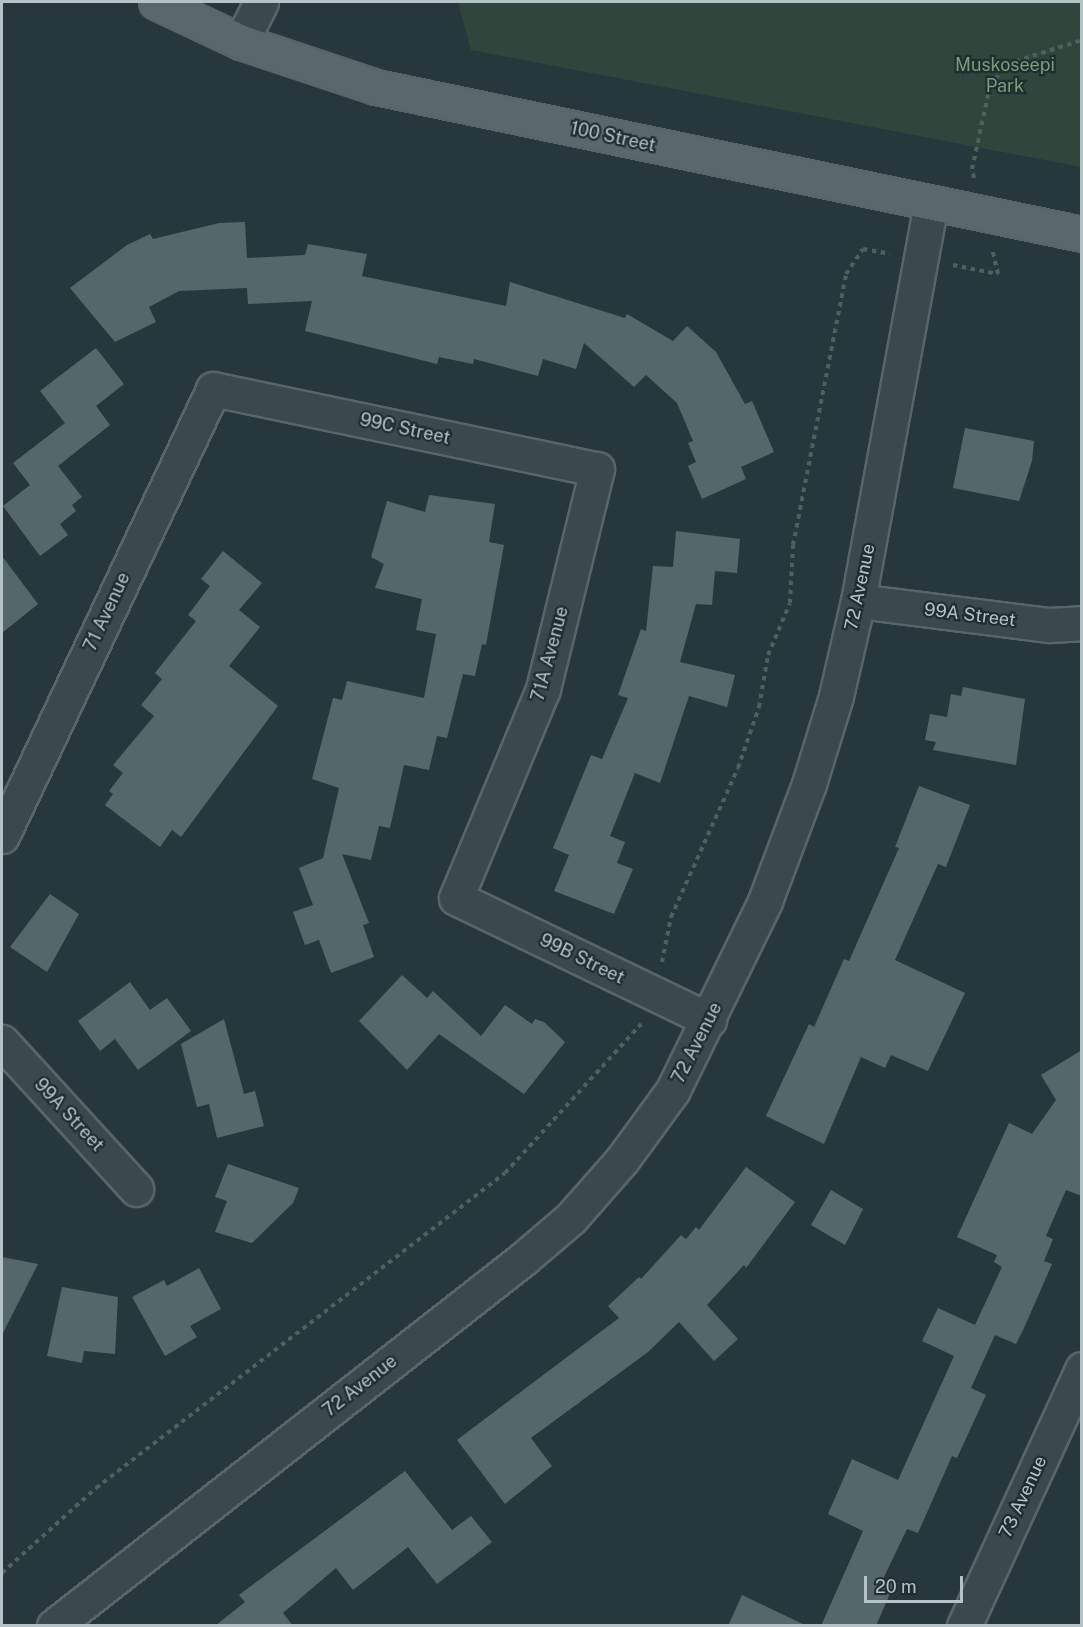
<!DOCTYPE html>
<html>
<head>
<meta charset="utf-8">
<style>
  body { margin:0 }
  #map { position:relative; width:1083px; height:1627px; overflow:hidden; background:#26383b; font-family:"Public Sans",sans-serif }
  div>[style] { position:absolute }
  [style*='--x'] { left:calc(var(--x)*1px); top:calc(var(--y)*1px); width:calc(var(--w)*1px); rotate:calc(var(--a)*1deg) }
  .green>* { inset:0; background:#30453b }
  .building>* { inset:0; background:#54686a }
  .path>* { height:4px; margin-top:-2px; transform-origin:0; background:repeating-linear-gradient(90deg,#4f615c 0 4.5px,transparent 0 9px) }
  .roads { filter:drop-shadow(2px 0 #586669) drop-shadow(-2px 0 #586669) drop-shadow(0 2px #586669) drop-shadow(0 -2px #586669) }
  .minor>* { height:33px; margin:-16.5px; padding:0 16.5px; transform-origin:16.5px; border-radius:16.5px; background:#3a494b }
  .major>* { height:33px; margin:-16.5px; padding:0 16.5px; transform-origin:16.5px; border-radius:16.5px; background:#58686b }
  span { translate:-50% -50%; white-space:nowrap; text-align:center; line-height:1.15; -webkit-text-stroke:4.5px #1f2e30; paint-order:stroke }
  .park-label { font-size:18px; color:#7e9a76 }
  .street-label { font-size:18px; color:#b6c3c6 }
  .frame { position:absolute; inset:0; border:3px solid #b6c3c6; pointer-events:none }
  .scale { position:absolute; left:864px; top:1576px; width:99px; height:27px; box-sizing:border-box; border:3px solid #b6c3c6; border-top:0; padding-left:8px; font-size:18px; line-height:21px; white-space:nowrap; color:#b6c3c6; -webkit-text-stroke:4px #1f2e30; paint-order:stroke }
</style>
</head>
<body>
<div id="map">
  <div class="green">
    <i style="clip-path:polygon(458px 2px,1081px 2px,1081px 167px,471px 50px)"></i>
  </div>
  <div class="building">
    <i style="clip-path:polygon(245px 222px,247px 258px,305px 255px,308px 244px,367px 254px,362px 276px,506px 306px,510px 282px,625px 318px,627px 314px,673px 341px,687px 326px,716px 352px,745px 404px,752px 401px,774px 452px,741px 467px,746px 479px,702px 499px,688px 466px,696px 462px,688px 443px,693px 441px,677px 403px,646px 375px,634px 387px,584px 343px,576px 369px,543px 359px,538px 376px,474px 359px,473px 364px,439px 357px,437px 364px,305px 331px,312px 301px,248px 304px,247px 288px,179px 291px,149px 307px,156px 322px,115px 342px,70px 288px,127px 245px,150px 234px,153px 239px,219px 223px)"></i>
    <i style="clip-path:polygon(96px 348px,124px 384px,96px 406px,110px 425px,58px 466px,82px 497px,72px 505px,76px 511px,60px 524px,68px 535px,40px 556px,3px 506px,30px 485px,13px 463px,65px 423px,40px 391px)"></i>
    <i style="clip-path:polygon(965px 428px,1034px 441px,1032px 461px,1019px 501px,953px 488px)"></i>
    <i style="clip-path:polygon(429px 495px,495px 504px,489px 542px,504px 545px,486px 645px,482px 644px,475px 676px,463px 674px,447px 738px,437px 736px,429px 770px,404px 765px,390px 828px,379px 826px,371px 860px,342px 854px,369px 923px,363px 925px,374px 957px,331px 973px,319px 940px,305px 945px,293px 912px,313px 905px,299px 868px,323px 858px,339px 788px,312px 779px,333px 698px,342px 700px,347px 681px,424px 698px,436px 634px,416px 630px,422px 599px,375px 588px,384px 564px,371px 557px,387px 501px,425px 512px)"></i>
    <i style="clip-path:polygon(676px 531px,740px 539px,737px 573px,715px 571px,712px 605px,696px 604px,680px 662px,735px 675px,727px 707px,689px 696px,660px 783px,635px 773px,610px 836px,625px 842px,617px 863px,633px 869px,614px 914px,554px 891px,569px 855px,553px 848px,591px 755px,602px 759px,628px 698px,618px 695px,641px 629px,646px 631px,653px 566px,673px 567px)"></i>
    <i style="clip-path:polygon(223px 551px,262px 583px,239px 610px,260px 627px,229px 666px,278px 706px,181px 837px,172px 830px,160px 847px,105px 805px,113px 794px,109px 791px,123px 773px,113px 765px,154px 716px,141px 705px,162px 679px,155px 673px,196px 621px,188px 615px,210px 586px,201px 579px)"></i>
    <i style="clip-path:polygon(2px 556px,38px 604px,2px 633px)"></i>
    <i style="clip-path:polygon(963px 687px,1025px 699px,1016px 765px,933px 750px,936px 742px,925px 740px,930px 714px,947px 717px,951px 694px,961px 696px)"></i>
    <i style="clip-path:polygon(919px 786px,970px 805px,946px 867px,938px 864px,895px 960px,965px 993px,928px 1071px,891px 1055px,885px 1068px,861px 1057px,824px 1144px,766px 1116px,809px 1024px,814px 1027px,844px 959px,849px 961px,899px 848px,895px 847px)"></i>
    <i style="clip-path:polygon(50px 894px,79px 914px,47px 972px,10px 947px)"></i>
    <i style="clip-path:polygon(402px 975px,427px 998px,433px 991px,481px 1036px,505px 1005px,532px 1024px,535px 1019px,544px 1022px,565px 1042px,524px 1094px,439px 1034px,407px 1070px,359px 1021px)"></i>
    <i style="clip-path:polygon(130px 982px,150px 1010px,167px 998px,191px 1031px,138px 1070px,115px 1039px,100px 1051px,78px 1021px)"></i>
    <i style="clip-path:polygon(224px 1019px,244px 1094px,255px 1091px,264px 1126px,217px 1138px,209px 1104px,197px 1107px,181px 1044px)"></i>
    <i style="clip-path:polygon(1082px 1050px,1082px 1196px,1066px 1190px,1046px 1236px,1053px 1239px,1044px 1261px,1052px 1264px,1024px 1328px,1016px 1344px,995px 1335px,971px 1388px,986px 1395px,957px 1458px,952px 1456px,918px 1533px,907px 1529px,883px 1579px,894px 1584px,876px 1626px,821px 1626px,863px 1531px,828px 1514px,852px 1459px,898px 1480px,954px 1356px,922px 1341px,938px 1308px,975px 1325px,1002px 1267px,994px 1262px,997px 1255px,957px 1237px,1009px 1123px,1032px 1134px,1056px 1100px,1041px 1075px)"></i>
    <i style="clip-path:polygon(228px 1164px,299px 1188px,293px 1203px,252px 1243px,215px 1232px,227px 1201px,215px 1197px)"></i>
    <i style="clip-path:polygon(746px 1167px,795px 1202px,746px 1268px,744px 1265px,707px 1305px,738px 1339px,714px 1361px,679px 1322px,648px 1352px,531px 1438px,552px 1466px,505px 1504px,457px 1440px,619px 1318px,608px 1306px,639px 1277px,641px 1279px,681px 1235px,686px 1239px,696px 1227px,699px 1230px)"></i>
    <i style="clip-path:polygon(831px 1190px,863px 1209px,845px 1245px,811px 1225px)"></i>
    <i style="clip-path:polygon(2px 1257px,38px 1264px,2px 1335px)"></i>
    <i style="clip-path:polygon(199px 1268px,221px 1309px,190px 1326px,197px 1337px,165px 1356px,132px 1297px,164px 1280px,167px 1286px)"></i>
    <i style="clip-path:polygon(62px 1287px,118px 1297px,115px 1354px,84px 1351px,82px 1363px,47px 1356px)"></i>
    <i style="clip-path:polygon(405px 1471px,452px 1530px,471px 1516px,492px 1542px,437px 1584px,408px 1547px,353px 1590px,336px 1568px,283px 1613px,293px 1626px,215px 1626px,245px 1602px,239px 1595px)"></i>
    <i style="clip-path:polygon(742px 1595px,807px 1626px,728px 1626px)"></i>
  </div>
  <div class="path">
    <i style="--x:974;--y:178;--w:9;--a:-103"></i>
    <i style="--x:972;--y:169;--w:85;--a:-77.8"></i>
    <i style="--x:990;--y:86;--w:28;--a:-52"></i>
    <i style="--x:1007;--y:64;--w:79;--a:-17.7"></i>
    <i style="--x:953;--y:265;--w:46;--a:11.3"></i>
    <i style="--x:998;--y:274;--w:26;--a:-103"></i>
    <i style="--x:662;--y:962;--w:46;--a:-78.7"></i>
    <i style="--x:671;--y:917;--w:163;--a:-65.8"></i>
    <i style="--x:738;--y:768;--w:65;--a:-71"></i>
    <i style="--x:759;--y:707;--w:53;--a:-80.2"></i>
    <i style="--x:768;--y:655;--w:56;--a:-67.1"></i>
    <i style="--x:790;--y:603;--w:58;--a:-87"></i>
    <i style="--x:793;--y:545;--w:276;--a:-78.9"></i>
    <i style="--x:846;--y:274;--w:30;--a:-56"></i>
    <i style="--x:863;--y:249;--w:27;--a:10"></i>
    <i style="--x:2;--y:1573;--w:127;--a:-42.1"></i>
    <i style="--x:96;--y:1488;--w:516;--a:-37.6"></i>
    <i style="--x:505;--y:1173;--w:202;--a:-47.6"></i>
  </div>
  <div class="roads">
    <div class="minor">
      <i style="--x:241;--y:42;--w:45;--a:-63.4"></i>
      <i style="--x:858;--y:601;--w:193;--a:7.2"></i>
      <i style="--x:1049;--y:625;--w:33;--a:-3"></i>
      <i style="--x:2;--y:836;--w:494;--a:-64.7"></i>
      <i style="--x:213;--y:389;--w:392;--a:11.8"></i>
      <i style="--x:597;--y:469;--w:227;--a:103.8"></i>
      <i style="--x:543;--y:689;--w:226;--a:112.6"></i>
      <i style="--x:456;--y:898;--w:281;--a:25.7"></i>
      <i style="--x:2;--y:1042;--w:199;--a:47.6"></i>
      <i style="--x:54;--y:1626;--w:596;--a:-38.04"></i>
      <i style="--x:523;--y:1259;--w:63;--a:-40.5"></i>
      <i style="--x:571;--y:1218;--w:77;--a:-48.7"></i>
      <i style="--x:622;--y:1160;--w:87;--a:-53.9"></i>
      <i style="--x:673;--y:1090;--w:210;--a:-64"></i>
      <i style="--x:765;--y:901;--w:125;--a:-69.4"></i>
      <i style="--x:809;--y:784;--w:92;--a:-72.9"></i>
      <i style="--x:836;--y:696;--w:98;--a:-77"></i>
      <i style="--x:858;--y:601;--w:403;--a:-79.6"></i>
      <i style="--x:964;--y:1626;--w:283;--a:-65.3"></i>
    </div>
    <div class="major">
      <i style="--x:156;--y:2;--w:94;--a:25.2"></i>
      <i style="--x:241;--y:42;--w:142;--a:18.4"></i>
      <i style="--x:376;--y:87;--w:721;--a:11.76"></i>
    </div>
  </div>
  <div class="park-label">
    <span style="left:1005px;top:76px">Muskoseepi<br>Park</span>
  </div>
  <div class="street-label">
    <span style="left:613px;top:137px;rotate:12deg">100 Street</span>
    <span style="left:405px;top:429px;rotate:12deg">99C Street</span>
    <span style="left:860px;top:587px;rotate:-78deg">72 Avenue</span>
    <span style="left:107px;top:612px;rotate:-65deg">71 Avenue</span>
    <span style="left:970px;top:615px;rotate:7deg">99A Street</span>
    <span style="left:550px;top:654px;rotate:-75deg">71A Avenue</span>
    <span style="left:582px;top:959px;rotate:26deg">99B Street</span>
    <span style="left:697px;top:1043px;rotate:-63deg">72 Avenue</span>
    <span style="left:69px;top:1115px;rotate:47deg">99A Street</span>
    <span style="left:360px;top:1386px;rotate:-38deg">72 Avenue</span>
    <span style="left:1023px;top:1497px;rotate:-65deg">73 Avenue</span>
  </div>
  <div class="frame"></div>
  <div class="scale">20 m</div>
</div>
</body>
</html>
